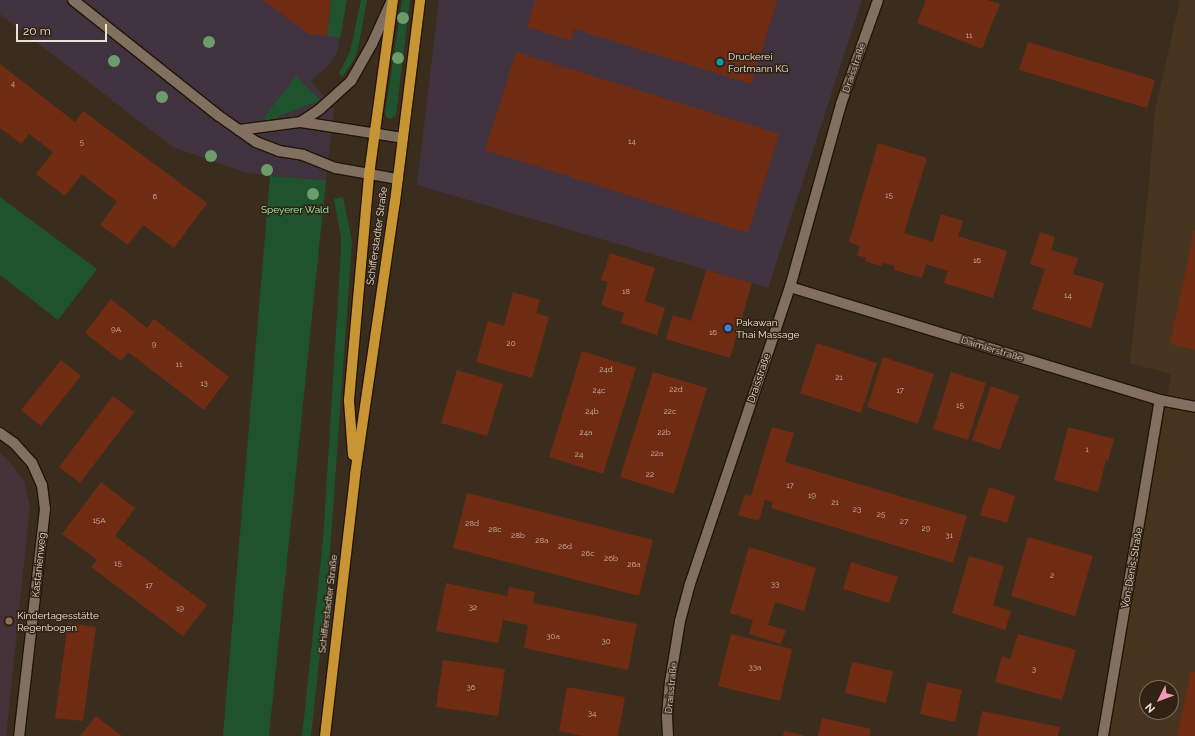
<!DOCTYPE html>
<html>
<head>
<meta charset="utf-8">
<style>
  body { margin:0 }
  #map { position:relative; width:1195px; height:736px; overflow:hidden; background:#3b2d1d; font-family:Raleway,sans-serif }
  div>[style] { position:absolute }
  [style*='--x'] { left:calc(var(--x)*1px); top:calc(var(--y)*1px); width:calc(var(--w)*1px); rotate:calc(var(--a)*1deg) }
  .commercial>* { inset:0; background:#41323f }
  .built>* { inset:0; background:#47341f }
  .education>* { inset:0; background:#453138 }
  .green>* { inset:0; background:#1e532e }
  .building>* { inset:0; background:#702b13 }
  .roads { filter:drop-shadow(1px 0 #221506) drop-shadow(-1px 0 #221506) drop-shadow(0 1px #221506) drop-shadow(0 -1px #221506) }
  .minor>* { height:10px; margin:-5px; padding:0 5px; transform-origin:5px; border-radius:5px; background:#81705f }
  .major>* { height:10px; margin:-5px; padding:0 5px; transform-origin:5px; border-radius:5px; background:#c79533 }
  .trees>* { width:12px; height:12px; margin:-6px; border-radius:50%; background:#6c9b6c }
  .dots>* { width:11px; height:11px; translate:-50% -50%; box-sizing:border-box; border:2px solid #312314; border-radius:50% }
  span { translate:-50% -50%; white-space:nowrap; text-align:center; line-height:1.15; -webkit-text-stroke:3px #312314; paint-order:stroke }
  .number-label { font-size:8px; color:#ccb4a6 }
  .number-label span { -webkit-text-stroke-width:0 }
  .poi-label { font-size:10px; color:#eae1d7 }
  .left { translate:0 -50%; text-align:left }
  .street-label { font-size:10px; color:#eae1d7 }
  .park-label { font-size:10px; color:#95f5ad }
  .north { position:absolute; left:1139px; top:680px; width:40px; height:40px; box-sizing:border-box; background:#312314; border:1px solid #7b6f62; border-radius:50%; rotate:228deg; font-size:11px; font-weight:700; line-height:16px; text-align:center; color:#eae1d7 }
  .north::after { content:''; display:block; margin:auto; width:14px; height:18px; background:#f09ab7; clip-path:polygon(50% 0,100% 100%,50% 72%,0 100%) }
  .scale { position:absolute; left:16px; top:24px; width:91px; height:18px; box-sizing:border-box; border:2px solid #eae1d7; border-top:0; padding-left:5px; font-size:12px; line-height:14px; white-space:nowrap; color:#eae1d7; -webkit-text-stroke:3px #312314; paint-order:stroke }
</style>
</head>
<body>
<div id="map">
  <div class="commercial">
    <i style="clip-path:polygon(0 0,347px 0,337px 52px,330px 64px,311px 81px,334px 109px,326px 180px,270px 176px,244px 172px,173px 147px,0 14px)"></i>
    <i style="clip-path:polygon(439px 0,862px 0,768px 288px,417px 185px)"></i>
  </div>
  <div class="built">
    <i style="clip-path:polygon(evenodd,1180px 0,1195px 0,1195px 736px,1109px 736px,1171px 374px,1130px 363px,1149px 183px,1155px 110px,1180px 0,1147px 688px,1171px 688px,1171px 712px,1147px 712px,1147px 688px)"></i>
  </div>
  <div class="education">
    <i style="clip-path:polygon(0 453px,10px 462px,24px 481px,30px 506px,6px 736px,0 736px)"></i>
  </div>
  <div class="green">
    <i style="clip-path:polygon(331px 0,347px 0,340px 38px,327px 36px)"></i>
    <i style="clip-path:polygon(361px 0,367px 0,359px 44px,354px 60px,342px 77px,339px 73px,350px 52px)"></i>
    <i style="clip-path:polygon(402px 0,410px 0,396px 115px,391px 119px,387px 118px,385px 114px)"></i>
    <i style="clip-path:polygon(296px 76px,320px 100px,265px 122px,264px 117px)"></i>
    <i style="clip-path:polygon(270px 176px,326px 180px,269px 736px,223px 736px)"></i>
    <i style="clip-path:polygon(0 197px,97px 269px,58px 320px,0 275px)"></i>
    <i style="clip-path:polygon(343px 197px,352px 242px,328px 580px,311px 736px,302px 736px,323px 540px,341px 251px,341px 237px,334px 199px)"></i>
  </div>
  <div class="building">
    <i style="clip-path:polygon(263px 0,331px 0,327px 36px,309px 34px)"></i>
    <i style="clip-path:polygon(535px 0,774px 0,777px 1px,751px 84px,574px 29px,571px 41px,527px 27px)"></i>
    <i style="clip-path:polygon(926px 0,988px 0,1000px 4px,982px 49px,917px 23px)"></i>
    <i style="clip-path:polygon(1028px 42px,1155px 80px,1147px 108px,1019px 70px)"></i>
    <i style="clip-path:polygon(516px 52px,779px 134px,748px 233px,485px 150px)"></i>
    <i style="clip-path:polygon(0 64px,75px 122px,83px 111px,207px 203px,174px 248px,143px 225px,128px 245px,100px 225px,117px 202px,82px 174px,65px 196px,36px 174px,53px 152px,29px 134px,21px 144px,0 128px)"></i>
    <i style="clip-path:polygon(878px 143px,927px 158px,904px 233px,933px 242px,941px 214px,963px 221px,958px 236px,1007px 251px,993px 298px,944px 283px,948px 271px,926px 264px,922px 278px,894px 270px,895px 266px,883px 263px,881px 266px,865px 261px,866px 258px,857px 255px,860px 246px,849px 242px)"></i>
    <i style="clip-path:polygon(1194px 231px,1195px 231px,1195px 350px,1170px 344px)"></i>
    <i style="clip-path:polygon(1040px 232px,1055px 237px,1051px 250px,1078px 258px,1073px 274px,1104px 283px,1091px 328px,1032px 309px,1045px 269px,1030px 264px)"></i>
    <i style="clip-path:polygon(610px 253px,655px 268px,645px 301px,665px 308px,657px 335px,621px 323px,624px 313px,601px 305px,608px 282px,601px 280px)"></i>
    <i style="clip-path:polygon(706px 270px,752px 283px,730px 358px,666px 339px,673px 315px,691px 321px)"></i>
    <i style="clip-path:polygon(513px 292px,540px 300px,536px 313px,549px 317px,532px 378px,476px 362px,488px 321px,504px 326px)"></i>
    <i style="clip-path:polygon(111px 299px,147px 328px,154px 319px,229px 377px,204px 410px,128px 352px,121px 361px,85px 333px)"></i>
    <i style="clip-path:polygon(817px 343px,877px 363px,861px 413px,800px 393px)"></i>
    <i style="clip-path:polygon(582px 351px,636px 368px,603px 474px,549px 457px)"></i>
    <i style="clip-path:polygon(883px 357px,934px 374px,918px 424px,867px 407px)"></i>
    <i style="clip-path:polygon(61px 360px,81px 376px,41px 426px,21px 410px)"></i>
    <i style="clip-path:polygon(457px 370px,503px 384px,487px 436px,441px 423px)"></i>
    <i style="clip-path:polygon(653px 372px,707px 388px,674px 494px,620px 477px)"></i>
    <i style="clip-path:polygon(951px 372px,986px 383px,968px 440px,933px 429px)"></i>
    <i style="clip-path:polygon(991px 386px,1019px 396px,1000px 450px,972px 440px)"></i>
    <i style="clip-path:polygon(113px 396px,134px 412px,80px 483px,59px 467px)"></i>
    <i style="clip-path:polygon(772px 427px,794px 433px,785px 462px,967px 516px,953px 563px,771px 508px,773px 502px,765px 500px,759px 521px,738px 515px,745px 494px,751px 496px)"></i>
    <i style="clip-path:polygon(1068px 427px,1114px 439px,1108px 461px,1106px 460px,1098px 492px,1054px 480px)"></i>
    <i style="clip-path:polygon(101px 482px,135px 508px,115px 536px,207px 605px,183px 636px,91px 567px,97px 560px,62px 534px)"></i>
    <i style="clip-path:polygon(989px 487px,1015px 496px,1007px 523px,980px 515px)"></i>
    <i style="clip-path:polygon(467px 493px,653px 540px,639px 596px,453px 548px)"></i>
    <i style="clip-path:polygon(1028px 537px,1093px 556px,1075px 616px,1011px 596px)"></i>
    <i style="clip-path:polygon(749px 547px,816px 568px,804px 611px,775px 602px,768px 625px,786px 630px,781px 644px,749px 634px,753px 620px,730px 613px)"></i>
    <i style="clip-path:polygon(969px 556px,1004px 566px,993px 605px,1011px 611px,1005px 630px,952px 613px)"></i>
    <i style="clip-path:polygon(851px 562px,898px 577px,889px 603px,843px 589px)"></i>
    <i style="clip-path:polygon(446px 583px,507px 596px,509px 587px,535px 592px,533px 603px,637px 624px,628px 670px,524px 648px,528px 625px,503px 620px,498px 643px,436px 631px)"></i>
    <i style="clip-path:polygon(68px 623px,96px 627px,83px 721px,55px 718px)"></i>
    <i style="clip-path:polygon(731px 634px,792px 649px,780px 701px,718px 686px)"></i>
    <i style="clip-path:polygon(1018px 634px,1076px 650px,1062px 700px,995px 682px,1002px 656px,1010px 659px)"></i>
    <i style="clip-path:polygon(443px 660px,505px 669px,498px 716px,436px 707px)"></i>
    <i style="clip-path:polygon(852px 662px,893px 671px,886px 703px,845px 693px)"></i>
    <i style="clip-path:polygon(1191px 672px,1195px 672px,1195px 736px,1177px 736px)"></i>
    <i style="clip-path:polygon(927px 682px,962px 690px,955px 722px,920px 714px)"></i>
    <i style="clip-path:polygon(567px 687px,625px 697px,618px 736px,583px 736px,559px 731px)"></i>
    <i style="clip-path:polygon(982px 711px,1060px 727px,1058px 736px,977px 736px)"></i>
    <i style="clip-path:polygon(96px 716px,122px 736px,80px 736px)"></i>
    <i style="clip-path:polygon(822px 718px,871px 729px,870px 736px,818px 736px)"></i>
    <i style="clip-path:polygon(784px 731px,803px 735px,803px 736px,783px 736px)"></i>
  </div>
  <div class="roads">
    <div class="minor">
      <i style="--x:73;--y:0;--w:186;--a:38.5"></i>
      <i style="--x:219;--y:116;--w:45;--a:35.1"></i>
      <i style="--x:256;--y:142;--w:25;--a:21"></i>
      <i style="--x:279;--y:151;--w:24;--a:9"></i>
      <i style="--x:303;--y:155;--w:35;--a:22"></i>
      <i style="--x:336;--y:168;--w:63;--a:10.1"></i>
      <i style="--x:301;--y:122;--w:23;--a:-34"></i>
      <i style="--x:320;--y:109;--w:42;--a:-42.1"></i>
      <i style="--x:351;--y:81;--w:43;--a:-60.4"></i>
      <i style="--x:372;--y:44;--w:48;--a:-65.6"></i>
      <i style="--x:239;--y:130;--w:63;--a:-7.4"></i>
      <i style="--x:301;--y:122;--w:103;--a:8.9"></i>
      <i style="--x:790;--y:287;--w:387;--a:17"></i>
      <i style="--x:1160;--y:400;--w:36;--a:11"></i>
      <i style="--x:0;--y:433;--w:17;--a:36"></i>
      <i style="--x:14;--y:443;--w:27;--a:48"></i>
      <i style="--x:32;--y:463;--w:24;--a:66"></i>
      <i style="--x:42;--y:485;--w:24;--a:83"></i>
      <i style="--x:45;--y:509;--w:228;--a:96.5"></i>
      <i style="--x:668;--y:736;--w:20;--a:-93"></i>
      <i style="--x:667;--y:716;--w:34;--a:-85"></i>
      <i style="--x:670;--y:682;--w:62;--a:-80.7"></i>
      <i style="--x:680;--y:621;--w:38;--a:-75"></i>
      <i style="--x:690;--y:584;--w:313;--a:-71.4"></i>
      <i style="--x:790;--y:287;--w:190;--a:-74.4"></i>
      <i style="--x:841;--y:104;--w:110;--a:-70.4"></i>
      <i style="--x:1103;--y:736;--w:341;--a:-80.4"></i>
    </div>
    <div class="major">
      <i style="--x:353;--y:455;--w:55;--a:-94.2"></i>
      <i style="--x:349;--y:400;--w:226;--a:-84.9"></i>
      <i style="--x:369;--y:175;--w:177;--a:-82.2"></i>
      <i style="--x:325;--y:736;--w:263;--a:-83.4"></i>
      <i style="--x:355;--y:475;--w:276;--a:-81.7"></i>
      <i style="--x:395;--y:202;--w:204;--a:-82.9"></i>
    </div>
  </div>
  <div class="trees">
    <i style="left:403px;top:18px"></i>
    <i style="left:209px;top:42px"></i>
    <i style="left:398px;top:58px"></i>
    <i style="left:114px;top:61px"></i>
    <i style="left:162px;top:97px"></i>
    <i style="left:211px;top:156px"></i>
    <i style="left:267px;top:170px"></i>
    <i style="left:313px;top:194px"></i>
  </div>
  <div class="dots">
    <i style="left:720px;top:62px;background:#0f9aa8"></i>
    <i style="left:728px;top:328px;background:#3f7fe0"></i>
    <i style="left:9px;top:621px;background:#8d6e63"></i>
  </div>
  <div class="number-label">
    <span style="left:969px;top:36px">11</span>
    <span style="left:13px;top:84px">4</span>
    <span style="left:632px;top:142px">14</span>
    <span style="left:82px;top:143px">5</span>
    <span style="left:889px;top:196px">15</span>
    <span style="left:155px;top:197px">6</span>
    <span style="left:977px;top:261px">16</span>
    <span style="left:626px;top:292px">18</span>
    <span style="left:1068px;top:296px">14</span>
    <span style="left:116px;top:330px">9A</span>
    <span style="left:713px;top:333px">16</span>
    <span style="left:511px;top:344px">20</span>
    <span style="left:154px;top:345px">9</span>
    <span style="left:179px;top:365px">11</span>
    <span style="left:606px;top:370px">24d</span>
    <span style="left:839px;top:378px">21</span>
    <span style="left:204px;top:384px">13</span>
    <span style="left:676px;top:390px">22d</span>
    <span style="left:599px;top:391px">24c</span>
    <span style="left:900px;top:391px">17</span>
    <span style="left:960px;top:406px">15</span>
    <span style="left:592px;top:412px">24b</span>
    <span style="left:670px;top:412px">22c</span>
    <span style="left:586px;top:433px">24a</span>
    <span style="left:664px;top:433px">22b</span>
    <span style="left:1087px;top:450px">1</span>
    <span style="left:657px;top:454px">22a</span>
    <span style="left:579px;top:455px">24</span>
    <span style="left:650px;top:475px">22</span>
    <span style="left:790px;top:486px">17</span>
    <span style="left:812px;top:496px">19</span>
    <span style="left:835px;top:503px">21</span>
    <span style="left:857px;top:510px">23</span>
    <span style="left:881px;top:515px">25</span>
    <span style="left:99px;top:521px">15A</span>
    <span style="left:904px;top:522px">27</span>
    <span style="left:472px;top:524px">28d</span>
    <span style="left:926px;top:529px">29</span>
    <span style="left:495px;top:530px">28c</span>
    <span style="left:518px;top:536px">28b</span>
    <span style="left:949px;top:536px">31</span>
    <span style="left:542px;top:541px">28a</span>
    <span style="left:565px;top:547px">26d</span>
    <span style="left:588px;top:554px">26c</span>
    <span style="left:611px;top:559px">26b</span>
    <span style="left:118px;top:564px">15</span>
    <span style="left:634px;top:565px">26a</span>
    <span style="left:1052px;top:576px">2</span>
    <span style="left:775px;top:585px">33</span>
    <span style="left:149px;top:586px">17</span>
    <span style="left:473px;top:608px">32</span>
    <span style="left:180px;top:609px">19</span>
    <span style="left:553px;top:637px">30a</span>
    <span style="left:606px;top:642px">30</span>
    <span style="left:755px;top:668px">33a</span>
    <span style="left:1034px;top:670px">3</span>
    <span style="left:471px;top:688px">36</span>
    <span style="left:592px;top:714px">34</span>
  </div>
  <div class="poi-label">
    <span class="left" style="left:728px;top:62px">Druckerei<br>Fortmann KG</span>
    <span class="left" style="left:736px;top:328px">Pakawan<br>Thai Massage</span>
    <span class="left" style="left:17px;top:621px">Kindertagesstätte<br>Regenbogen</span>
  </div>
  <div class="street-label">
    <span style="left:854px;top:68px;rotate:-71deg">Draisstraße</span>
    <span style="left:377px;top:236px;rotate:-82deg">Schifferstadter Straße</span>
    <span style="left:992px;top:349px;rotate:17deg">Daimlerstraße</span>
    <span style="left:759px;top:378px;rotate:-71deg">Draisstraße</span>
    <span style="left:39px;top:565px;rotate:-84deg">Kastanienweg</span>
    <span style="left:1132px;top:568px;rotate:-80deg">Von-Denis-Straße</span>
    <span style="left:328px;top:604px;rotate:-83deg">Schifferstadter Straße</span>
    <span style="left:671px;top:688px;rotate:-84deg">Draisstraße</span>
  </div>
  <div class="park-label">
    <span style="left:295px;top:210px">Speyerer Wald</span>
  </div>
  <div class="north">N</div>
  <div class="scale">20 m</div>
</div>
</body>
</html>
